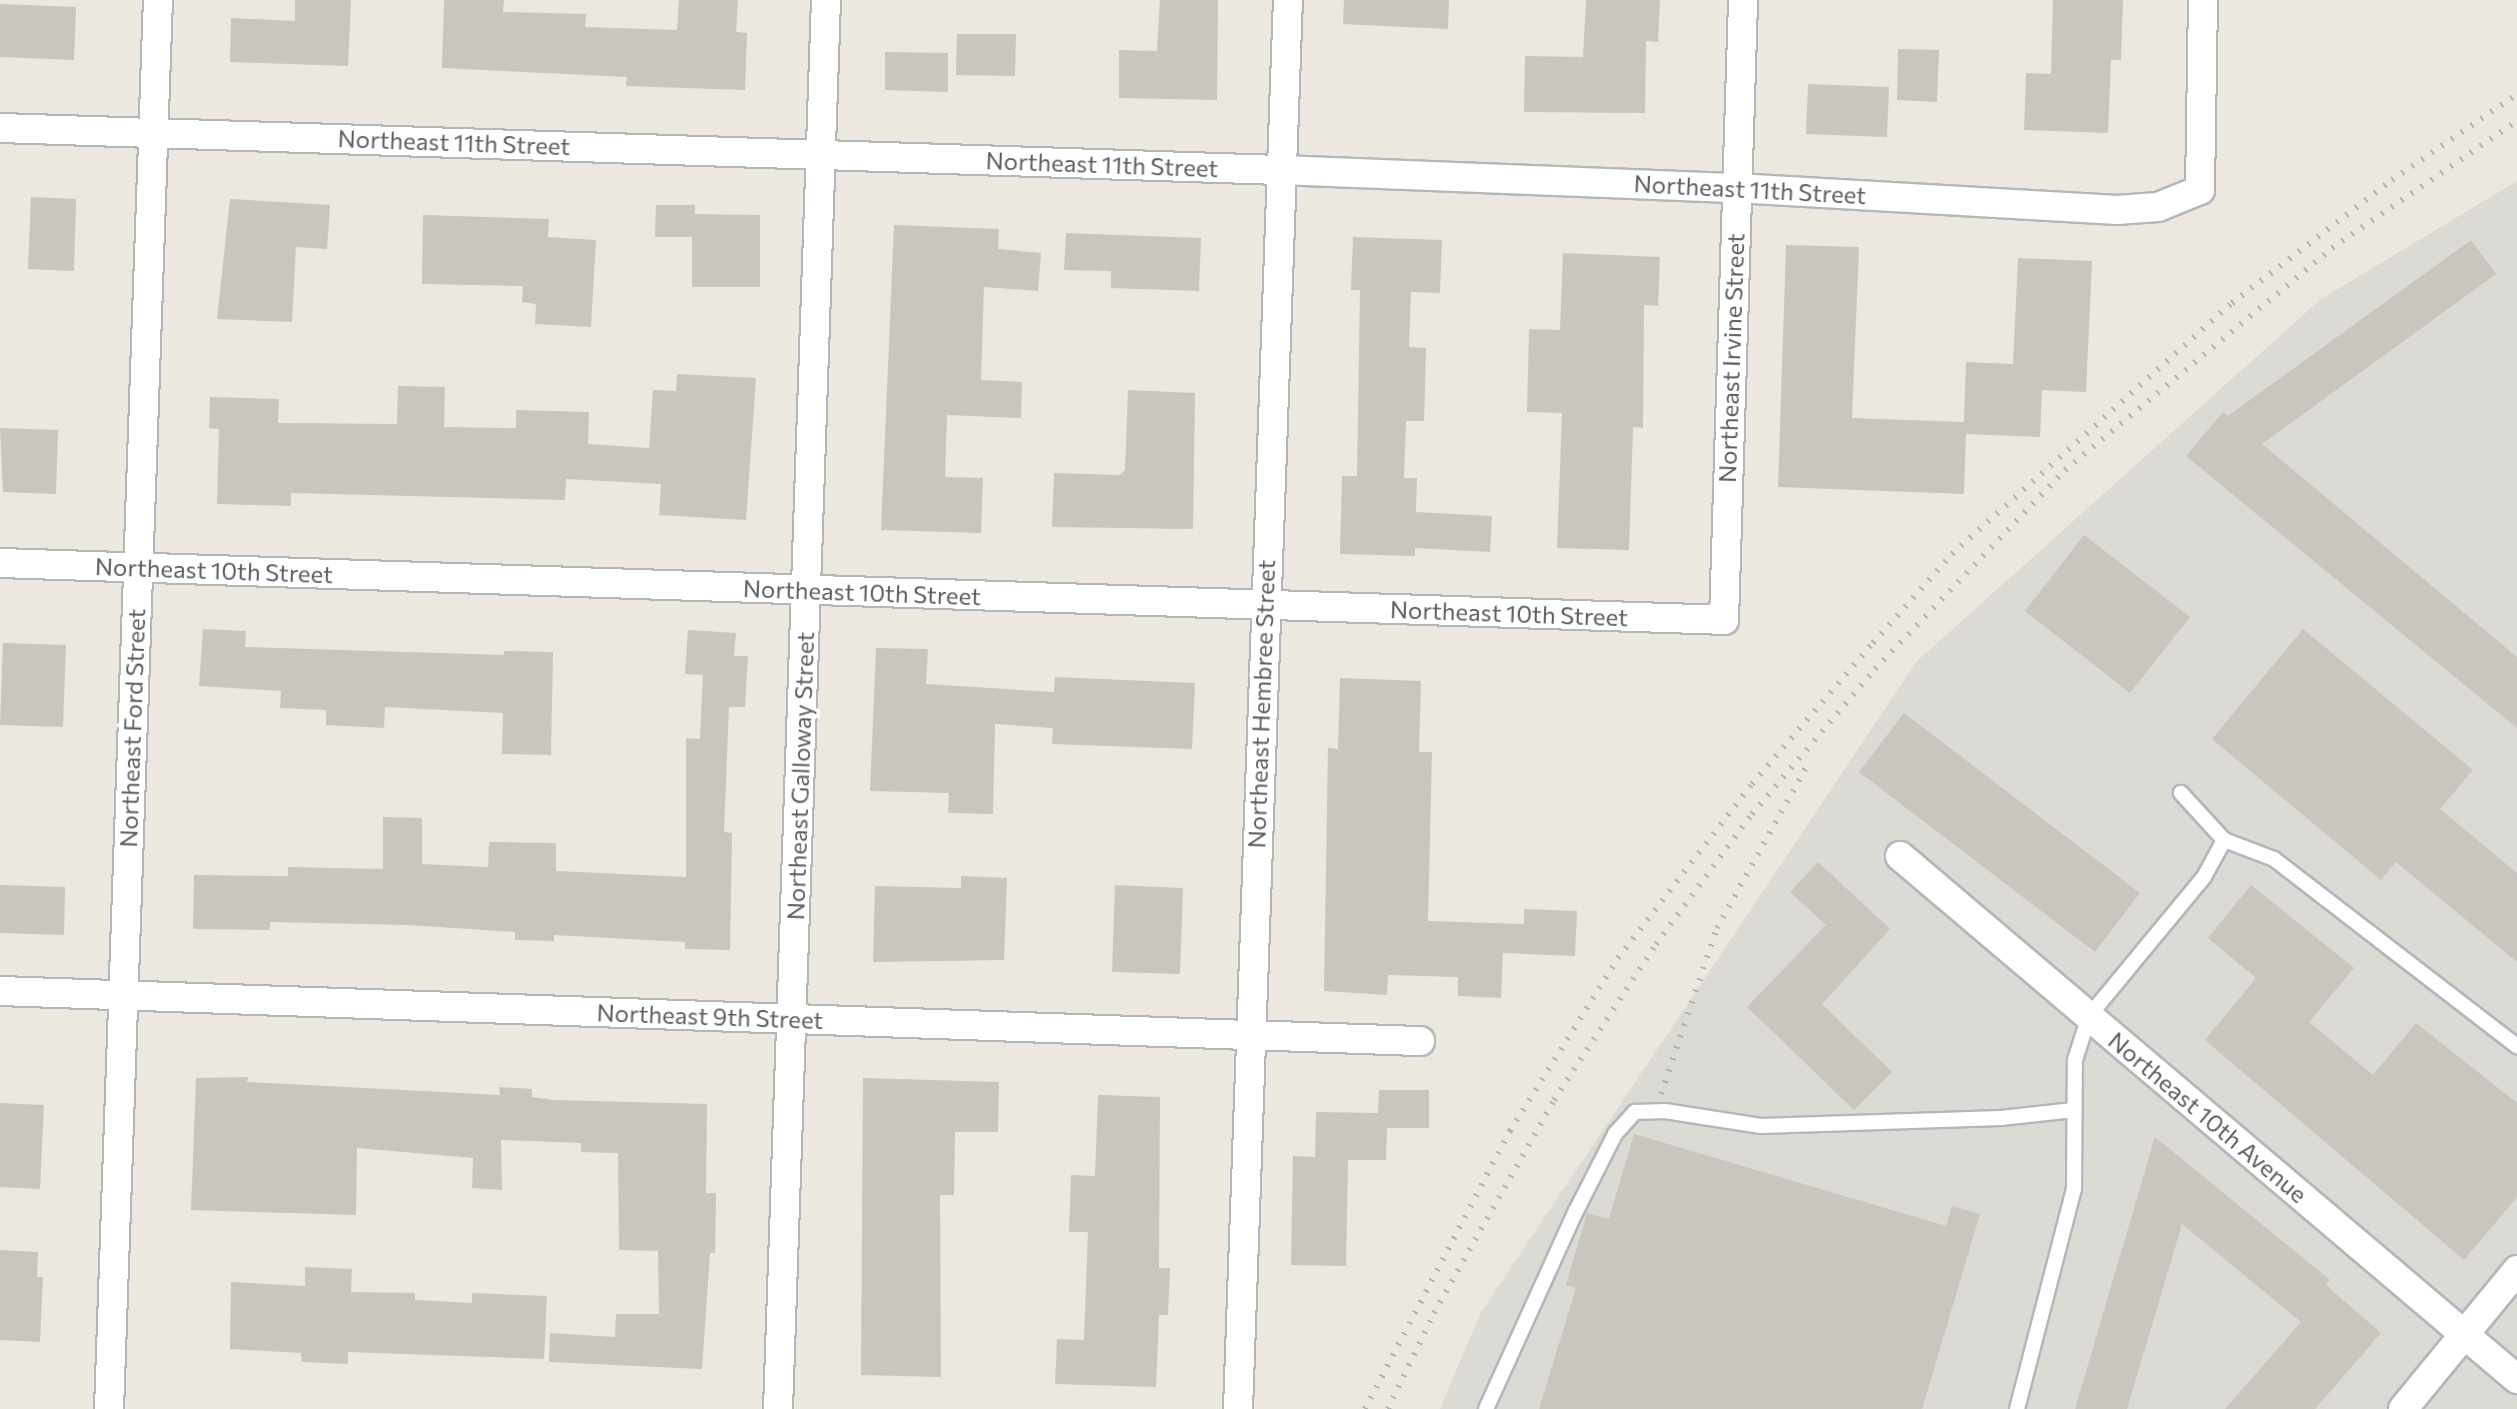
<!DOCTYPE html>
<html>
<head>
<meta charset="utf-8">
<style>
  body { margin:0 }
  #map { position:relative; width:2517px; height:1409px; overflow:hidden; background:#ece8df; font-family:Commissioner,sans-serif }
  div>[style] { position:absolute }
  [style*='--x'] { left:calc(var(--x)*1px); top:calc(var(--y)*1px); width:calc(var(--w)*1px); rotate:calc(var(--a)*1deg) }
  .industrial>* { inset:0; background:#dcdad4 }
  .building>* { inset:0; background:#c9c5bf }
  .roads { filter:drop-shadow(2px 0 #b3b7bb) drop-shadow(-2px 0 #b3b7bb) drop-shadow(0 2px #b3b7bb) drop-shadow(0 -2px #b3b7bb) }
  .service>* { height:14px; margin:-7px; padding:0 7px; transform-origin:7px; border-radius:7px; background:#fff }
  .minor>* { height:28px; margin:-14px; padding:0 14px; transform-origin:14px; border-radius:14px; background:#fff }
  .rail>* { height:6px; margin-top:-3px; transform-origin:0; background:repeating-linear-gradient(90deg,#b1b2b2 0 2px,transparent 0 12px) }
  span { translate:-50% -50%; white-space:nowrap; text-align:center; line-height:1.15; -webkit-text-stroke:7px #fff; paint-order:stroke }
  .street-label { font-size:24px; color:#585d61 }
</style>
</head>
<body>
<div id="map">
  <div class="industrial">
    <i style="clip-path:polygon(2517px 181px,2517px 1409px,1440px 1409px,1480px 1314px,1917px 661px,2321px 299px)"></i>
  </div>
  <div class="building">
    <i style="clip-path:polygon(295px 0,351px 0,348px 66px,230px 62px,231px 18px,295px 21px)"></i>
    <i style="clip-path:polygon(444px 0,504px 0,503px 12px,586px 14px,585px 27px,677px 30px,679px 0,738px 0,736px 32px,747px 33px,745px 90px,626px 86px,627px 77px,442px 68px)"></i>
    <i style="clip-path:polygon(1160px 0,1218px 0,1217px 100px,1119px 98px,1119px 50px,1157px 51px)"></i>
    <i style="clip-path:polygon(1344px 0,1449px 0,1448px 29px,1343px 24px)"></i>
    <i style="clip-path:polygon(1586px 0,1660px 0,1658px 42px,1646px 41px,1645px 113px,1524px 112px,1525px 56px,1583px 57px)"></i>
    <i style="clip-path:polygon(2053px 0,2123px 0,2121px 60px,2111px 60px,2108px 133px,2024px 130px,2026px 73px,2051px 74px)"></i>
    <i style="clip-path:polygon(0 4px,76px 7px,74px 60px,0 57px)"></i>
    <i style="clip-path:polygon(957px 34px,1016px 34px,1015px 76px,956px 75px)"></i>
    <i style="clip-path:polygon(1898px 49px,1939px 50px,1937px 102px,1897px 100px)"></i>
    <i style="clip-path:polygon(885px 52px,948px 53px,948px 92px,885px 90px)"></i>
    <i style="clip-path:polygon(1808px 84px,1889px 87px,1887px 137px,1806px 134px)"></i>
    <i style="clip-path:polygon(31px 197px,76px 199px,74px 271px,28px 269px)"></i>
    <i style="clip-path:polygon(230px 199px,330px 205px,327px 249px,296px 247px,292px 322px,217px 319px)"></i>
    <i style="clip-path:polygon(656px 205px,695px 205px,695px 214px,760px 215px,760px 287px,692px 287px,692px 237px,655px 237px)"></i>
    <i style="clip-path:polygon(423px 215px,549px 219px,548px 237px,596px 240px,591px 327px,535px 324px,536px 304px,522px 302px,523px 286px,422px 284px)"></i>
    <i style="clip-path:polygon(894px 225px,999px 229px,998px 249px,1041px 253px,1038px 291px,984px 287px,981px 380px,1022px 382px,1021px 418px,947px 415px,945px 477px,983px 478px,981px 533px,881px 530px)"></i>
    <i style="clip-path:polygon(1066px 233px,1201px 238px,1199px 291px,1111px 288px,1111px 271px,1064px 270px)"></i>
    <i style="clip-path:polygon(1353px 237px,1442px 240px,1440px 293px,1411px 292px,1409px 347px,1426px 348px,1424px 421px,1406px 421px,1404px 478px,1417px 478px,1416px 512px,1492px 516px,1490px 552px,1415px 548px,1415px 556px,1340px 554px,1342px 476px,1357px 476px,1360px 290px,1351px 290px)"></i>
    <i style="clip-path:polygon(2471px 240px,2496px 274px,2262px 444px,2517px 657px,2517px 728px,2186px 456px,2223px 412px,2228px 416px)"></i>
    <i style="clip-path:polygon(1786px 245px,1859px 247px,1852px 418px,1964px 422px,1966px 362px,2013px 364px,2018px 258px,2092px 261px,2086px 392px,2042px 390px,2040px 437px,1966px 434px,1964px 494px,1778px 487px)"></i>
    <i style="clip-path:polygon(1563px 253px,1660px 257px,1658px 306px,1644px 305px,1643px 428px,1633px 427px,1629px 550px,1557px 548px,1562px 413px,1527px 412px,1529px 329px,1560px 330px)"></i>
    <i style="clip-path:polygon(677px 374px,756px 378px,746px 520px,659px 515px,661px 484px,566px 479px,565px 500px,291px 493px,291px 506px,217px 504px,219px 429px,209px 428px,210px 397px,279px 399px,278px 423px,397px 424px,398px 386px,445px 387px,444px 427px,516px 428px,516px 410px,589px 412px,588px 444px,649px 448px,653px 390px,676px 391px)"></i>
    <i style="clip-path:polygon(1128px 390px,1195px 393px,1193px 529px,1052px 527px,1054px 473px,1120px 475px,1125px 470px)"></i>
    <i style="clip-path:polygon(0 428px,58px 430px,56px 494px,3px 492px)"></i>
    <i style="clip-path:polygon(2084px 535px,2190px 617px,2130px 693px,2025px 611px)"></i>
    <i style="clip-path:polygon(203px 629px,246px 631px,245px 647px,504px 655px,504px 651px,553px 652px,551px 755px,502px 754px,503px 713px,385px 707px,384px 728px,326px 725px,326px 710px,280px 708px,281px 691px,199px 686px)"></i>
    <i style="clip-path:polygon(2303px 629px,2473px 770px,2440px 809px,2517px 873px,2517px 962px,2396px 862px,2381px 880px,2212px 739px)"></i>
    <i style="clip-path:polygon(688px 630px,736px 633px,734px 656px,748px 656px,745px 707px,729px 707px,724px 832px,732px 833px,730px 950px,685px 949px,685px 942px,554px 935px,554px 941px,515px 940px,515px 932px,409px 925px,270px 922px,270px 930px,193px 929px,194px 875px,288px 876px,288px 867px,383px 869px,383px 817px,422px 818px,422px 864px,488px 867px,489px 842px,556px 843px,556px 871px,686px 877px,686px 738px,700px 739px,703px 675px,685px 674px)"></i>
    <i style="clip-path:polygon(3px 643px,66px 645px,63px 727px,0 725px)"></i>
    <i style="clip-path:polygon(876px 648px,928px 649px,926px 684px,1054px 692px,1055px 677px,1195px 683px,1192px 749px,1052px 744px,1053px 728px,995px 724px,993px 814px,948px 813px,949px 793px,870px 791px)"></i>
    <i style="clip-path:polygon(1340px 678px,1421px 681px,1419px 752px,1432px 752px,1428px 921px,1524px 924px,1524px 909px,1577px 911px,1575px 956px,1503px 953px,1501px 998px,1458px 996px,1458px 977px,1388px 975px,1387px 995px,1324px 991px,1328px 748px,1338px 749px)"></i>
    <i style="clip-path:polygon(1904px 713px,2140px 893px,2095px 952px,1859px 772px)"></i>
    <i style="clip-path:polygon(1818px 862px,1890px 929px,1822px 1004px,1892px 1072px,1854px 1110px,1747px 1007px,1826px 925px,1790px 892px)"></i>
    <i style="clip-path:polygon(961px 876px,1007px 878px,1004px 960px,873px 962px,875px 886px,961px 888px)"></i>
    <i style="clip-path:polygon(0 885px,65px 887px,64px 935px,0 933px)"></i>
    <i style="clip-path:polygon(1115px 885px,1183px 888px,1180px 974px,1112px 972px)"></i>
    <i style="clip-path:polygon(2251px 885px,2354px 968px,2309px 1022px,2373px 1075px,2416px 1023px,2517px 1103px,2517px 1197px,2464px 1260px,2205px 1040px,2256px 978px,2208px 938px)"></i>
    <i style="clip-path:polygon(248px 1077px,247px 1082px,500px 1095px,499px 1087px,532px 1089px,532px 1097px,554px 1100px,707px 1104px,706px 1193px,716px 1193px,715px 1253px,710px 1253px,702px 1369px,549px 1362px,550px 1333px,615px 1337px,616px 1314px,659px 1314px,658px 1251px,619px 1250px,618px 1153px,581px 1152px,581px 1143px,501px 1140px,502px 1190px,472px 1188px,473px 1158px,357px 1148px,356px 1215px,191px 1210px,196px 1078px)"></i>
    <i style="clip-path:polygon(863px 1078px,999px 1082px,998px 1132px,955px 1132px,954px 1195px,940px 1195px,941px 1377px,861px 1375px)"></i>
    <i style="clip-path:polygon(1379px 1090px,1429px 1090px,1429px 1128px,1387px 1128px,1386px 1160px,1348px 1160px,1346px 1266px,1291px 1265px,1293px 1156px,1315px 1157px,1316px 1112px,1378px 1113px)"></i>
    <i style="clip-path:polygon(1098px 1095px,1160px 1097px,1159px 1268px,1170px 1268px,1168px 1315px,1159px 1315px,1156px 1387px,1055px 1384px,1057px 1339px,1084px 1340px,1088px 1232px,1069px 1232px,1071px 1175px,1095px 1176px)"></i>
    <i style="clip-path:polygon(0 1103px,44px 1105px,40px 1189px,0 1187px)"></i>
    <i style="clip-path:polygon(1634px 1134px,1946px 1226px,1952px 1206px,1980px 1214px,1922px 1409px,1539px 1409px,1576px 1288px,1566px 1285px,1587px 1213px,1609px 1219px)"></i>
    <i style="clip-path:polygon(2155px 1137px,2330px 1280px,2326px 1285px,2381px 1333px,2315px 1409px,2225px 1409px,2301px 1322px,2182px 1224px,2127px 1409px,2075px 1409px)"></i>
    <i style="clip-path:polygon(0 1250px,38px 1252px,37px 1277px,43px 1277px,40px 1342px,0 1340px)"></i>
    <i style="clip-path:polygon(305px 1267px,352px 1269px,351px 1292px,415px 1293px,415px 1300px,472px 1303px,472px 1293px,547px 1296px,544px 1359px,348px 1352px,348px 1364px,302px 1362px,301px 1353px,230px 1349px,231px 1282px,305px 1286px)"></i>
  </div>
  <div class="roads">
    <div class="service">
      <i style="--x:2224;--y:840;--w:53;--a:20.8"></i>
      <i style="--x:2274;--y:859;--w:307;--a:37.6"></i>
      <i style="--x:1486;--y:1409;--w:217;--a:-65.6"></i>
      <i style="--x:1576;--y:1211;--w:86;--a:-63.1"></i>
      <i style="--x:1615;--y:1134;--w:30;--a:-48"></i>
      <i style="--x:1635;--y:1112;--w:30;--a:-2"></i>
      <i style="--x:1665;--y:1111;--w:97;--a:8.9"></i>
      <i style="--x:1761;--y:1126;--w:240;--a:-1.9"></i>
      <i style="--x:2001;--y:1118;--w:73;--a:-6.3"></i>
      <i style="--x:2017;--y:1409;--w:227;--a:-75.5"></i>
      <i style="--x:2074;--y:1189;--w:129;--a:-89.6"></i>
      <i style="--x:2075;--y:1060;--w:46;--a:-72.3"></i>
      <i style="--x:2089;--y:1016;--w:180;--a:-50.4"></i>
      <i style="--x:2204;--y:877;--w:42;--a:-61.6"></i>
      <i style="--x:2224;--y:840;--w:64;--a:-132.5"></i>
    </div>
    <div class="minor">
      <i style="--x:0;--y:128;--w:1283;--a:1.88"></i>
      <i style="--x:1282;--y:170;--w:454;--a:2.3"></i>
      <i style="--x:1736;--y:188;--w:382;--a:3.3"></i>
      <i style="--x:2117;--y:210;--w:41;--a:-4.2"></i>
      <i style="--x:2158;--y:207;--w:45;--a:-22"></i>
      <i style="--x:2200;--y:190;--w:190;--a:-89.1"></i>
      <i style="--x:0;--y:563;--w:1725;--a:1.89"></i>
      <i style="--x:1724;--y:620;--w:620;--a:-88.24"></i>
      <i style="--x:1900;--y:856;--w:809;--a:40.29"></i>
      <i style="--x:0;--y:991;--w:1421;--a:2.02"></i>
      <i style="--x:109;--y:1409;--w:1410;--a:-88.01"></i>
      <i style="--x:778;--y:1409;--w:1410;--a:-88.05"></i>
      <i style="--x:1238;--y:1409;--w:1410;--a:-87.97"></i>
      <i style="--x:2403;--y:1409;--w:180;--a:-50.6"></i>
    </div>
  </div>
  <div class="rail">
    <i style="--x:1661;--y:1094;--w:175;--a:-71.4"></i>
    <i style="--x:1717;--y:928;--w:192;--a:-61"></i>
    <i style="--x:1365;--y:1409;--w:314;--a:-62.5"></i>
    <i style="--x:1510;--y:1131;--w:204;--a:-58"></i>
    <i style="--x:1618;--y:958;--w:220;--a:-52.4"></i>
    <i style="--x:1752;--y:784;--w:186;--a:-49.4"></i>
    <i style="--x:1873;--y:643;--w:119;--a:-48.4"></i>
    <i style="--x:1952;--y:554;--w:376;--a:-41.9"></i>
    <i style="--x:2232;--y:303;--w:202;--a:-37.6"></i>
    <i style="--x:2392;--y:180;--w:152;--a:-34.5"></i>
    <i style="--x:1388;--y:1409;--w:106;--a:-64.4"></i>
    <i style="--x:1434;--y:1313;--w:244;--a:-60.6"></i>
    <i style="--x:1554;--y:1100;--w:186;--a:-56.8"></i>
    <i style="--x:1656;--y:944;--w:162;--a:-53.6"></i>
    <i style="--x:1752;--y:814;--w:190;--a:-49.7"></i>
    <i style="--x:1875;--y:669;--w:275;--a:-46.3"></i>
    <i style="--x:2065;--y:470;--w:347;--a:-39.7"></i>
    <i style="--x:2332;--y:248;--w:224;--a:-34.5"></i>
  </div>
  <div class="street-label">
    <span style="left:454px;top:142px;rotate:2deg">Northeast 11th Street</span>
    <span style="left:1102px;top:164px;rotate:2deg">Northeast 11th Street</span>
    <span style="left:1750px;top:189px;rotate:3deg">Northeast 11th Street</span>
    <span style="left:1731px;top:358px;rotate:-88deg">Northeast Irvine Street</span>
    <span style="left:214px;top:570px;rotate:2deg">Northeast 10th Street</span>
    <span style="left:862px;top:592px;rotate:2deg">Northeast 10th Street</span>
    <span style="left:1509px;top:613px;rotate:2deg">Northeast 10th Street</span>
    <span style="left:1261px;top:704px;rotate:-88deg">Northeast Hembree Street</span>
    <span style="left:132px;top:728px;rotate:-88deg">Northeast Ford Street</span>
    <span style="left:800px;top:776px;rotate:-88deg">Northeast Galloway Street</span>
    <span style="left:710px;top:1016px;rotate:2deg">Northeast 9th Street</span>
    <span style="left:2208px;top:1117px;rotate:40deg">Northeast 10th Avenue</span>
  </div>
</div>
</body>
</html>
